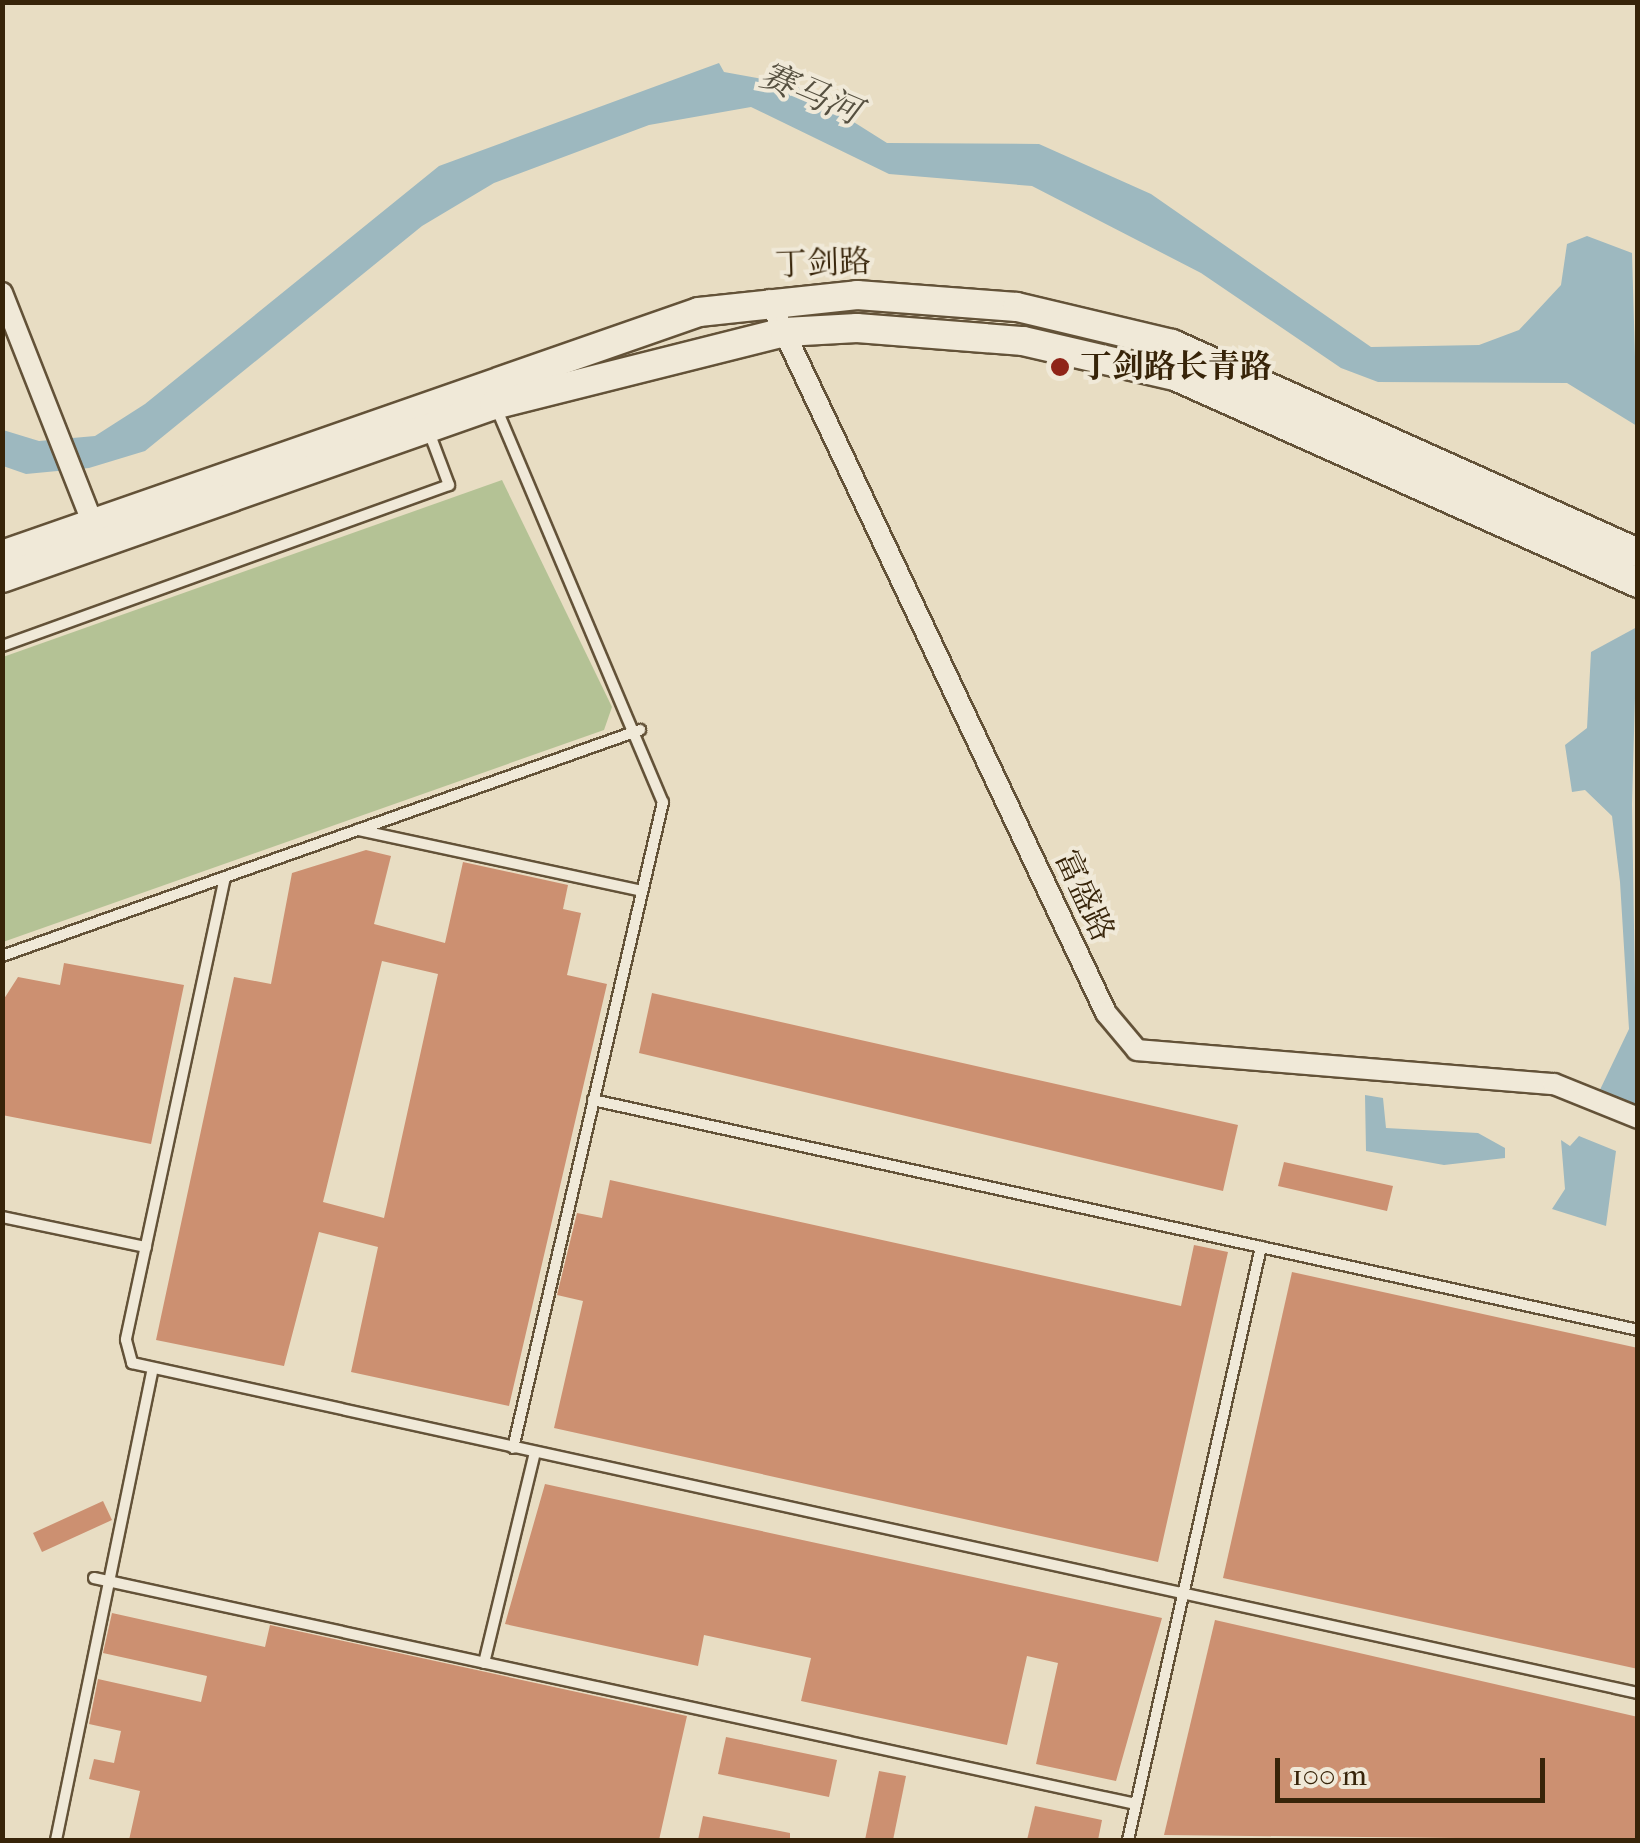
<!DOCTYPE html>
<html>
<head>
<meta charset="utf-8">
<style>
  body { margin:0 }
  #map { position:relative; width:1640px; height:1843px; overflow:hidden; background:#e8ddc3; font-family:"IM FELL French Canon","Noto Serif SC",serif }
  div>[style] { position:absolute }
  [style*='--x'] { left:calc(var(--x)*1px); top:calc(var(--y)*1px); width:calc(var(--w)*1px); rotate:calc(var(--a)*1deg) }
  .green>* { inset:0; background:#b4c295 }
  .water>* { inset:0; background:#9db8bf }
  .building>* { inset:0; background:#cc9071 }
  .roads { filter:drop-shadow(2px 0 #635238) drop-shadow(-2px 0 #635238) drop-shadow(0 2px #635238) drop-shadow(0 -2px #635238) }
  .service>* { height:10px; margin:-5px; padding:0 5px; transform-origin:5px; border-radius:5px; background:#f0e9d8 }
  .minor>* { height:20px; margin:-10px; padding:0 10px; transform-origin:10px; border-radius:10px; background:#f0e9d8 }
  .secondary>* { height:28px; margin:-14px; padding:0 14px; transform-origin:14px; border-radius:14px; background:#f0e9d8 }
  .dots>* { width:28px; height:28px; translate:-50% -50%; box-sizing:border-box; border:5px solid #f0e9d8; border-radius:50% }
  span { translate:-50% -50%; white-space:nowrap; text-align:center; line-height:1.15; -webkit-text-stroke:8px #f0e9d8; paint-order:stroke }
  .street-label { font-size:32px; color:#372409 }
  .poi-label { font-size:32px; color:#372409; font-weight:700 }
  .left { translate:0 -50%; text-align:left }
  .water-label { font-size:35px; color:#565040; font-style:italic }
  .frame { position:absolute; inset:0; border:5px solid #372409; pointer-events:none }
  .scale { position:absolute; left:1275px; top:1758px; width:270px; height:45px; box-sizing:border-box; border:5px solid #372409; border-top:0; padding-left:12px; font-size:30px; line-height:35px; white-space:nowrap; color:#372409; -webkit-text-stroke:8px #f0e9d8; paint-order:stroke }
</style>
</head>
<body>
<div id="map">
  <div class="green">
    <i style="clip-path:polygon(502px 480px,612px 707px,604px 730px,3px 942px,3px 657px)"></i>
  </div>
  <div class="water">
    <i style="clip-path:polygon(719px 63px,724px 72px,795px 85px,887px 143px,1039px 144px,1151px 194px,1371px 347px,1479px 345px,1519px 330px,1561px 285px,1567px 244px,1587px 236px,1632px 253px,1637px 426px,1567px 383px,1378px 382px,1341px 368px,1201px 273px,1032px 186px,889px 174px,751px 107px,649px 125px,494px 183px,422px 226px,145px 451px,89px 468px,26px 474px,3px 466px,3px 430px,39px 441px,95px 436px,145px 404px,439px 166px)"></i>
    <i style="clip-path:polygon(1637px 627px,1632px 804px,1637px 1110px,1597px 1096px,1629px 1029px,1620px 882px,1612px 816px,1585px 790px,1572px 792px,1565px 745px,1587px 728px,1591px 652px)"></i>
    <i style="clip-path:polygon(1365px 1095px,1383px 1098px,1386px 1128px,1478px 1133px,1505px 1148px,1505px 1158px,1444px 1165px,1366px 1151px)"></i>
    <i style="clip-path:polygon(1579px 1136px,1616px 1151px,1606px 1226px,1552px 1209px,1565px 1189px,1561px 1140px,1570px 1146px)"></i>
  </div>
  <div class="building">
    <i style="clip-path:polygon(evenodd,366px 850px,391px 856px,374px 924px,445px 943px,463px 862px,568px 885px,563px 909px,581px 913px,567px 975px,607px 984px,509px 1406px,351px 1372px,378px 1247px,319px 1232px,284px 1366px,156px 1340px,234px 977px,271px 984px,292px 873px,366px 850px,382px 961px,438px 974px,384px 1218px,323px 1202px,382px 961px)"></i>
    <i style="clip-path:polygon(64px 963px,184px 985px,151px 1144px,2px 1115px,2px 1002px,18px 977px,60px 985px)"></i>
    <i style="clip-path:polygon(652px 993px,1238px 1125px,1223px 1191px,639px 1053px)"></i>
    <i style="clip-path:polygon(1284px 1162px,1393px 1186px,1387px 1211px,1278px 1186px)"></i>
    <i style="clip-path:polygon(610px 1180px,1181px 1306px,1194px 1245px,1228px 1252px,1158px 1562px,554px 1428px,583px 1301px,557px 1295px,577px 1213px,602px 1218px)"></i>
    <i style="clip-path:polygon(1292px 1272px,1638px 1348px,1638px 1669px,1223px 1578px)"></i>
    <i style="clip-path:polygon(545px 1484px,1162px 1618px,1116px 1781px,1036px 1764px,1058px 1663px,1027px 1656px,1007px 1745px,801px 1701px,811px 1658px,704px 1635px,698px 1666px,505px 1624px)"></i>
    <i style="clip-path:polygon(103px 1501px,112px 1520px,42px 1552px,33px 1533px)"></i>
    <i style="clip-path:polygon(112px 1613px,265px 1647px,270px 1625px,687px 1716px,659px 1840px,129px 1840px,140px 1791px,89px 1779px,94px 1759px,114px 1763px,121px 1731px,89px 1724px,98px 1679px,201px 1702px,207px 1676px,103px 1653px)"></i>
    <i style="clip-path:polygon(1215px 1620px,1638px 1717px,1638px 1840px,1164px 1835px)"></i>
    <i style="clip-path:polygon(726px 1737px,837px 1760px,829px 1797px,718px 1774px)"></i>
    <i style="clip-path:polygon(879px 1771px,906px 1776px,893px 1840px,865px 1840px)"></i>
    <i style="clip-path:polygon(1035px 1806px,1102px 1820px,1098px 1840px,1027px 1840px)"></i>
    <i style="clip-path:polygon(703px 1816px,790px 1833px,790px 1840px,698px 1840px)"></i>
  </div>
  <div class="roads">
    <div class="service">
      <i style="--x:495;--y:405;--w:431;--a:67.1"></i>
      <i style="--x:663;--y:802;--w:663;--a:103.07"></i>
      <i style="--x:2;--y:646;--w:475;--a:-19.8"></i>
      <i style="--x:449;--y:485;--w:60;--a:-110.6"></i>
      <i style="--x:358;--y:830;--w:290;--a:12.1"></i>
      <i style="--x:225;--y:877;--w:473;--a:102.1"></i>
      <i style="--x:126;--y:1340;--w:24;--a:75"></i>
      <i style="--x:132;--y:1363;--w:1542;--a:12.36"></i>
      <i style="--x:2;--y:956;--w:677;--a:-19.51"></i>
      <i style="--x:593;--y:1100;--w:1070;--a:12.41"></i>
      <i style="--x:2;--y:1217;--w:147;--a:11.8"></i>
      <i style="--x:94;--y:1578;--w:1066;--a:12.24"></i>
      <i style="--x:484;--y:1663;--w:217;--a:-76.4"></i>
      <i style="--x:56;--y:1840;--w:481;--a:-78.4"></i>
      <i style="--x:1128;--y:1840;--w:608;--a:-77.36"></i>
    </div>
    <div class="minor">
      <i style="--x:2;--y:293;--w:259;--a:68.5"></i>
      <i style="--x:769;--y:300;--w:789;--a:64.7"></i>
      <i style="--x:1106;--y:1013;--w:48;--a:50"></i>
      <i style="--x:1137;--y:1050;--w:418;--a:4.7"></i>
      <i style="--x:1554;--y:1084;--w:91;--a:22"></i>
    </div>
    <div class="secondary">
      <i style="--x:2;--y:555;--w:738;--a:-19.22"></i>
      <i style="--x:699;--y:312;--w:159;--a:-6.1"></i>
      <i style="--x:857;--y:295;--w:160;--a:4.3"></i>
      <i style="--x:1017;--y:307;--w:159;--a:13.4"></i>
      <i style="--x:1172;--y:344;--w:511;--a:24.16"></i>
      <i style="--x:2;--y:578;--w:522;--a:-19.37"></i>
      <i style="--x:494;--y:405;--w:300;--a:-14.1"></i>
      <i style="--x:785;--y:332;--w:72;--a:-3.2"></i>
      <i style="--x:857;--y:328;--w:167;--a:4.5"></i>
      <i style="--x:1023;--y:341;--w:156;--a:13"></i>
      <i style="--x:1175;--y:376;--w:507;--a:24.09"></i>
    </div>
  </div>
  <div class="dots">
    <i style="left:1060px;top:367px;background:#8f2418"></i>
  </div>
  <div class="street-label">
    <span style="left:823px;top:264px;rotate:-2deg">丁剑路</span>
    <span style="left:1084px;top:896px;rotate:65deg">富盛路</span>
  </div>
  <div class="poi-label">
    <span class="left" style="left:1080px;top:367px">丁剑路长青路</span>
  </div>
  <div class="water-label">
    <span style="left:810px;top:94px;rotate:23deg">赛马河</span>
  </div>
  <div class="frame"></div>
  <div class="scale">100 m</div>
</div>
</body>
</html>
